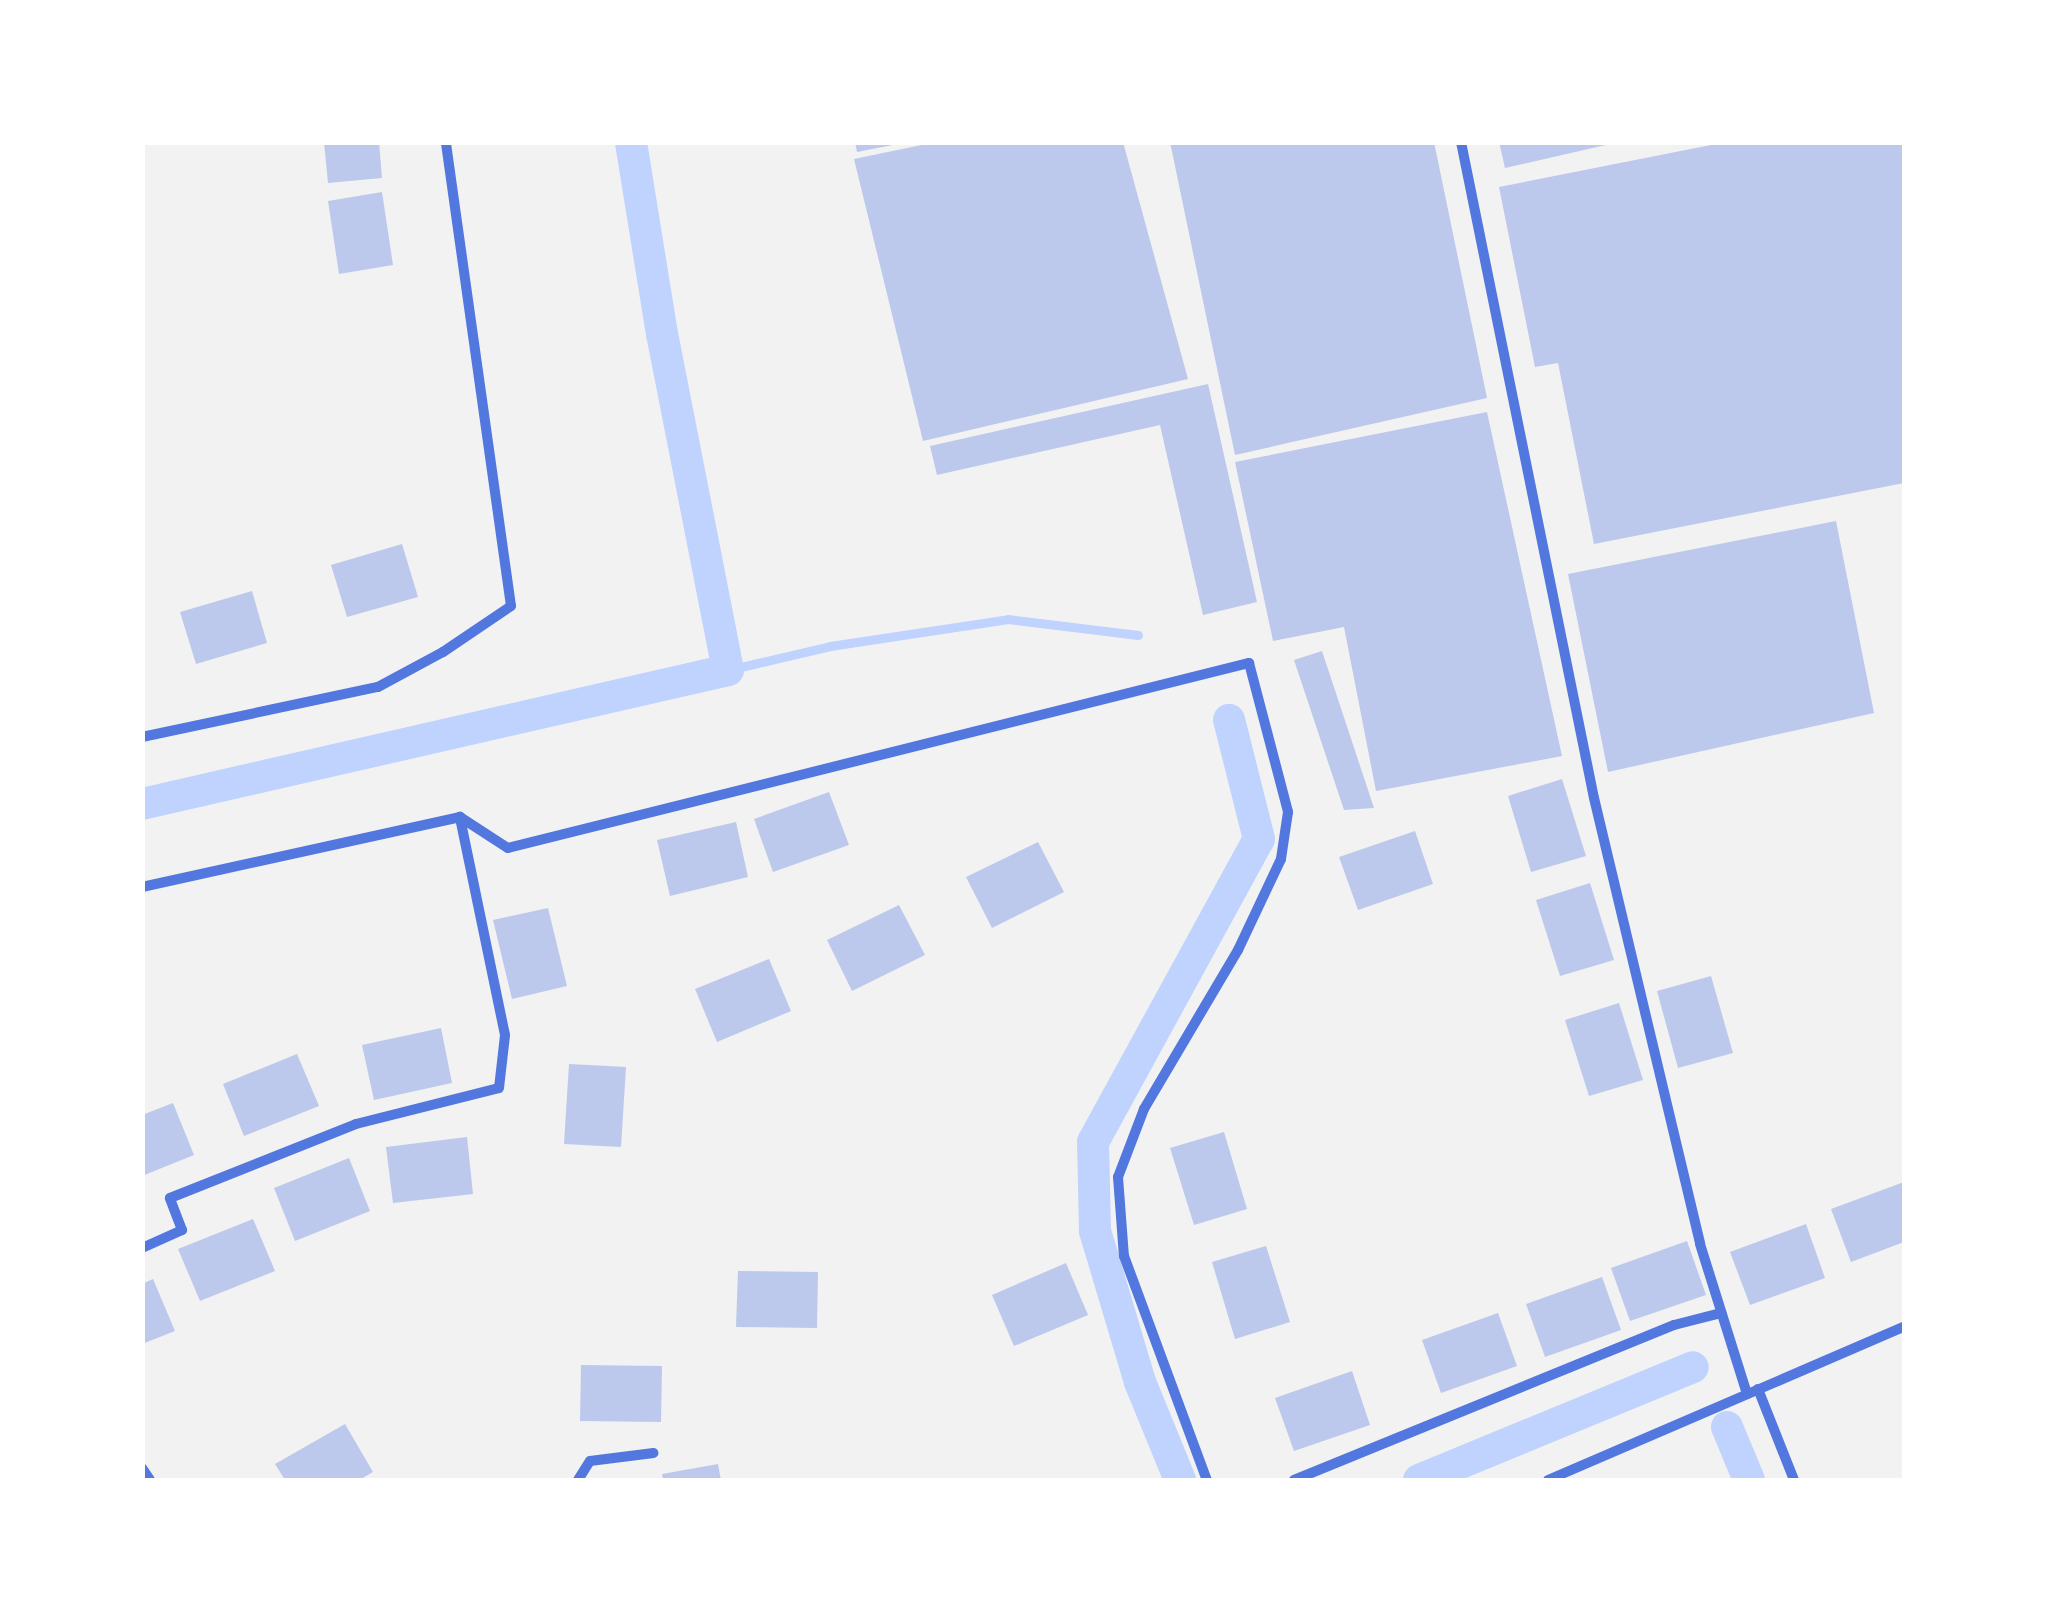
<!DOCTYPE html>
<html>
<head>
<meta charset="utf-8">
<style>
  body { margin:0 }
  #map { position:relative; width:2047px; height:1623px; overflow:hidden; background:#f2f2f2; font-family:Lato,sans-serif }
  div>[style] { position:absolute }
  [style*='--x'] { left:calc(var(--x)*1px); top:calc(var(--y)*1px); width:calc(var(--w)*1px); rotate:calc(var(--a)*1deg) }
  .stream>* { height:9px; margin:-4.5px; padding:0 4.5px; transform-origin:4.5px; border-radius:4.5px; background:#bfd3fe }
  .canal>* { height:32px; margin:-16px; padding:0 16px; transform-origin:16px; border-radius:16px; background:#bfd3fe }
  .building>* { inset:0; background:#bdc9ec }
  .minor>* { height:10px; margin:-5px; padding:0 5px; transform-origin:5px; border-radius:5px; background:#5277de }
  span { translate:-50% -50%; white-space:nowrap; text-align:center; line-height:1.15; -webkit-text-stroke:10px #fff; paint-order:stroke }
  .frame { position:absolute; inset:0; border:145px solid #fff; pointer-events:none }
</style>
</head>
<body>
<div id="map">
  <div class="stream">
    <i style="--x:728;--y:670;--w:105;--a:-13.2"></i>
    <i style="--x:830;--y:646;--w:180;--a:-8.6"></i>
    <i style="--x:1008;--y:619;--w:131;--a:7"></i>
  </div>
  <div class="canal">
    <i style="--x:142;--y:804;--w:601;--a:-12.88"></i>
    <i style="--x:728;--y:670;--w:342;--a:-101.1"></i>
    <i style="--x:662;--y:334;--w:194;--a:-99.2"></i>
    <i style="--x:1727;--y:1427;--w:57;--a:67.5"></i>
    <i style="--x:1180;--y:1480;--w:106;--a:-112.2"></i>
    <i style="--x:1140;--y:1382;--w:158;--a:-106.6"></i>
    <i style="--x:1095;--y:1231;--w:89;--a:-91.3"></i>
    <i style="--x:1093;--y:1142;--w:345;--a:-61.3"></i>
    <i style="--x:1259;--y:839;--w:123;--a:-104.1"></i>
    <i style="--x:1419;--y:1480;--w:296;--a:-22.4"></i>
  </div>
  <div class="building">
    <i style="clip-path:polygon(324px 142px,379px 142px,382px 178px,328px 183px)"></i>
    <i style="clip-path:polygon(855px 142px,897px 142px,898px 144px,857px 152px)"></i>
    <i style="clip-path:polygon(936px 142px,1123px 142px,1188px 379px,923px 441px,854px 159px)"></i>
    <i style="clip-path:polygon(1170px 142px,1434px 142px,1487px 398px,1235px 455px)"></i>
    <i style="clip-path:polygon(1499px 142px,1609px 142px,1610px 144px,1505px 168px)"></i>
    <i style="clip-path:polygon(1726px 142px,1904px 142px,1904px 483px,1594px 544px,1558px 363px,1535px 367px,1499px 187px)"></i>
    <i style="clip-path:polygon(382px 192px,393px 265px,339px 274px,328px 201px)"></i>
    <i style="clip-path:polygon(1208px 384px,1257px 602px,1203px 615px,1160px 425px,937px 475px,930px 446px)"></i>
    <i style="clip-path:polygon(1487px 412px,1562px 756px,1376px 791px,1344px 627px,1273px 641px,1235px 462px)"></i>
    <i style="clip-path:polygon(1836px 521px,1874px 713px,1608px 772px,1568px 574px)"></i>
    <i style="clip-path:polygon(402px 544px,418px 597px,347px 617px,331px 565px)"></i>
    <i style="clip-path:polygon(252px 591px,267px 643px,196px 664px,180px 612px)"></i>
    <i style="clip-path:polygon(1322px 651px,1374px 808px,1344px 810px,1294px 660px)"></i>
    <i style="clip-path:polygon(1562px 779px,1586px 856px,1531px 872px,1508px 796px)"></i>
    <i style="clip-path:polygon(829px 792px,849px 845px,773px 872px,754px 819px)"></i>
    <i style="clip-path:polygon(736px 822px,748px 877px,670px 896px,657px 840px)"></i>
    <i style="clip-path:polygon(1415px 831px,1433px 884px,1358px 910px,1339px 857px)"></i>
    <i style="clip-path:polygon(1038px 842px,1064px 892px,992px 928px,966px 877px)"></i>
    <i style="clip-path:polygon(1590px 883px,1614px 960px,1560px 976px,1536px 900px)"></i>
    <i style="clip-path:polygon(899px 905px,925px 955px,852px 991px,827px 940px)"></i>
    <i style="clip-path:polygon(548px 908px,567px 986px,512px 999px,493px 920px)"></i>
    <i style="clip-path:polygon(769px 959px,791px 1011px,717px 1042px,695px 989px)"></i>
    <i style="clip-path:polygon(1711px 976px,1733px 1053px,1678px 1068px,1657px 991px)"></i>
    <i style="clip-path:polygon(1619px 1003px,1643px 1080px,1589px 1096px,1565px 1020px)"></i>
    <i style="clip-path:polygon(441px 1028px,452px 1083px,374px 1100px,362px 1045px)"></i>
    <i style="clip-path:polygon(297px 1054px,319px 1106px,244px 1136px,223px 1084px)"></i>
    <i style="clip-path:polygon(569px 1064px,626px 1067px,621px 1147px,564px 1144px)"></i>
    <i style="clip-path:polygon(173px 1103px,194px 1155px,142px 1176px,142px 1115px)"></i>
    <i style="clip-path:polygon(1224px 1132px,1247px 1209px,1194px 1225px,1170px 1148px)"></i>
    <i style="clip-path:polygon(467px 1137px,473px 1194px,393px 1203px,386px 1147px)"></i>
    <i style="clip-path:polygon(349px 1158px,370px 1211px,295px 1241px,274px 1188px)"></i>
    <i style="clip-path:polygon(1904px 1182px,1904px 1242px,1851px 1262px,1831px 1209px)"></i>
    <i style="clip-path:polygon(253px 1219px,275px 1271px,200px 1301px,178px 1249px)"></i>
    <i style="clip-path:polygon(1806px 1224px,1825px 1278px,1750px 1305px,1730px 1252px)"></i>
    <i style="clip-path:polygon(1687px 1241px,1706px 1295px,1630px 1321px,1611px 1268px)"></i>
    <i style="clip-path:polygon(1266px 1246px,1290px 1322px,1235px 1339px,1212px 1262px)"></i>
    <i style="clip-path:polygon(1066px 1263px,1088px 1315px,1014px 1346px,992px 1295px)"></i>
    <i style="clip-path:polygon(738px 1271px,818px 1272px,817px 1328px,736px 1327px)"></i>
    <i style="clip-path:polygon(1602px 1277px,1621px 1330px,1545px 1357px,1526px 1304px)"></i>
    <i style="clip-path:polygon(153px 1279px,175px 1331px,142px 1344px,142px 1284px)"></i>
    <i style="clip-path:polygon(1498px 1313px,1517px 1366px,1441px 1393px,1422px 1340px)"></i>
    <i style="clip-path:polygon(581px 1365px,662px 1366px,661px 1422px,580px 1421px)"></i>
    <i style="clip-path:polygon(1352px 1371px,1370px 1425px,1294px 1451px,1275px 1398px)"></i>
    <i style="clip-path:polygon(345px 1424px,373px 1472px,359px 1480px,285px 1480px,275px 1464px)"></i>
    <i style="clip-path:polygon(718px 1464px,721px 1480px,663px 1480px,662px 1474px)"></i>
  </div>
  <div class="minor">
    <i style="--x:1461;--y:142;--w:669;--a:78.54"></i>
    <i style="--x:1594;--y:798;--w:458;--a:76.6"></i>
    <i style="--x:1700;--y:1244;--w:157;--a:72.6"></i>
    <i style="--x:142;--y:737;--w:241;--a:-12"></i>
    <i style="--x:378;--y:687;--w:74;--a:-28.3"></i>
    <i style="--x:443;--y:652;--w:82;--a:-34.1"></i>
    <i style="--x:511;--y:606;--w:469;--a:-98"></i>
    <i style="--x:142;--y:887;--w:326;--a:-12.4"></i>
    <i style="--x:460;--y:817;--w:57;--a:32.9"></i>
    <i style="--x:508;--y:848;--w:764;--a:-14.02"></i>
    <i style="--x:1249;--y:663;--w:154;--a:75.3"></i>
    <i style="--x:1288;--y:812;--w:48;--a:98.5"></i>
    <i style="--x:1281;--y:859;--w:101;--a:115.3"></i>
    <i style="--x:1238;--y:950;--w:185;--a:120.6"></i>
    <i style="--x:1144;--y:1109;--w:73;--a:110.9"></i>
    <i style="--x:1118;--y:1177;--w:79;--a:85.7"></i>
    <i style="--x:1124;--y:1256;--w:239;--a:69.7"></i>
    <i style="--x:142;--y:1248;--w:44;--a:-24.2"></i>
    <i style="--x:182;--y:1230;--w:34;--a:-111"></i>
    <i style="--x:170;--y:1198;--w:200;--a:-21.7"></i>
    <i style="--x:356;--y:1124;--w:147;--a:-14.1"></i>
    <i style="--x:499;--y:1088;--w:53;--a:-83.5"></i>
    <i style="--x:505;--y:1035;--w:223;--a:-101.7"></i>
    <i style="--x:1758;--y:1389;--w:98;--a:68.4"></i>
    <i style="--x:142;--y:1468;--w:14;--a:56"></i>
    <i style="--x:578;--y:1480;--w:22;--a:-58"></i>
    <i style="--x:590;--y:1461;--w:64;--a:-7.2"></i>
    <i style="--x:1294;--y:1480;--w:410;--a:-22.2"></i>
    <i style="--x:1674;--y:1325;--w:49;--a:-14.3"></i>
    <i style="--x:1548;--y:1480;--w:387;--a:-23.3"></i>
  </div>
  <div class="frame"></div>
</div>
</body>
</html>
